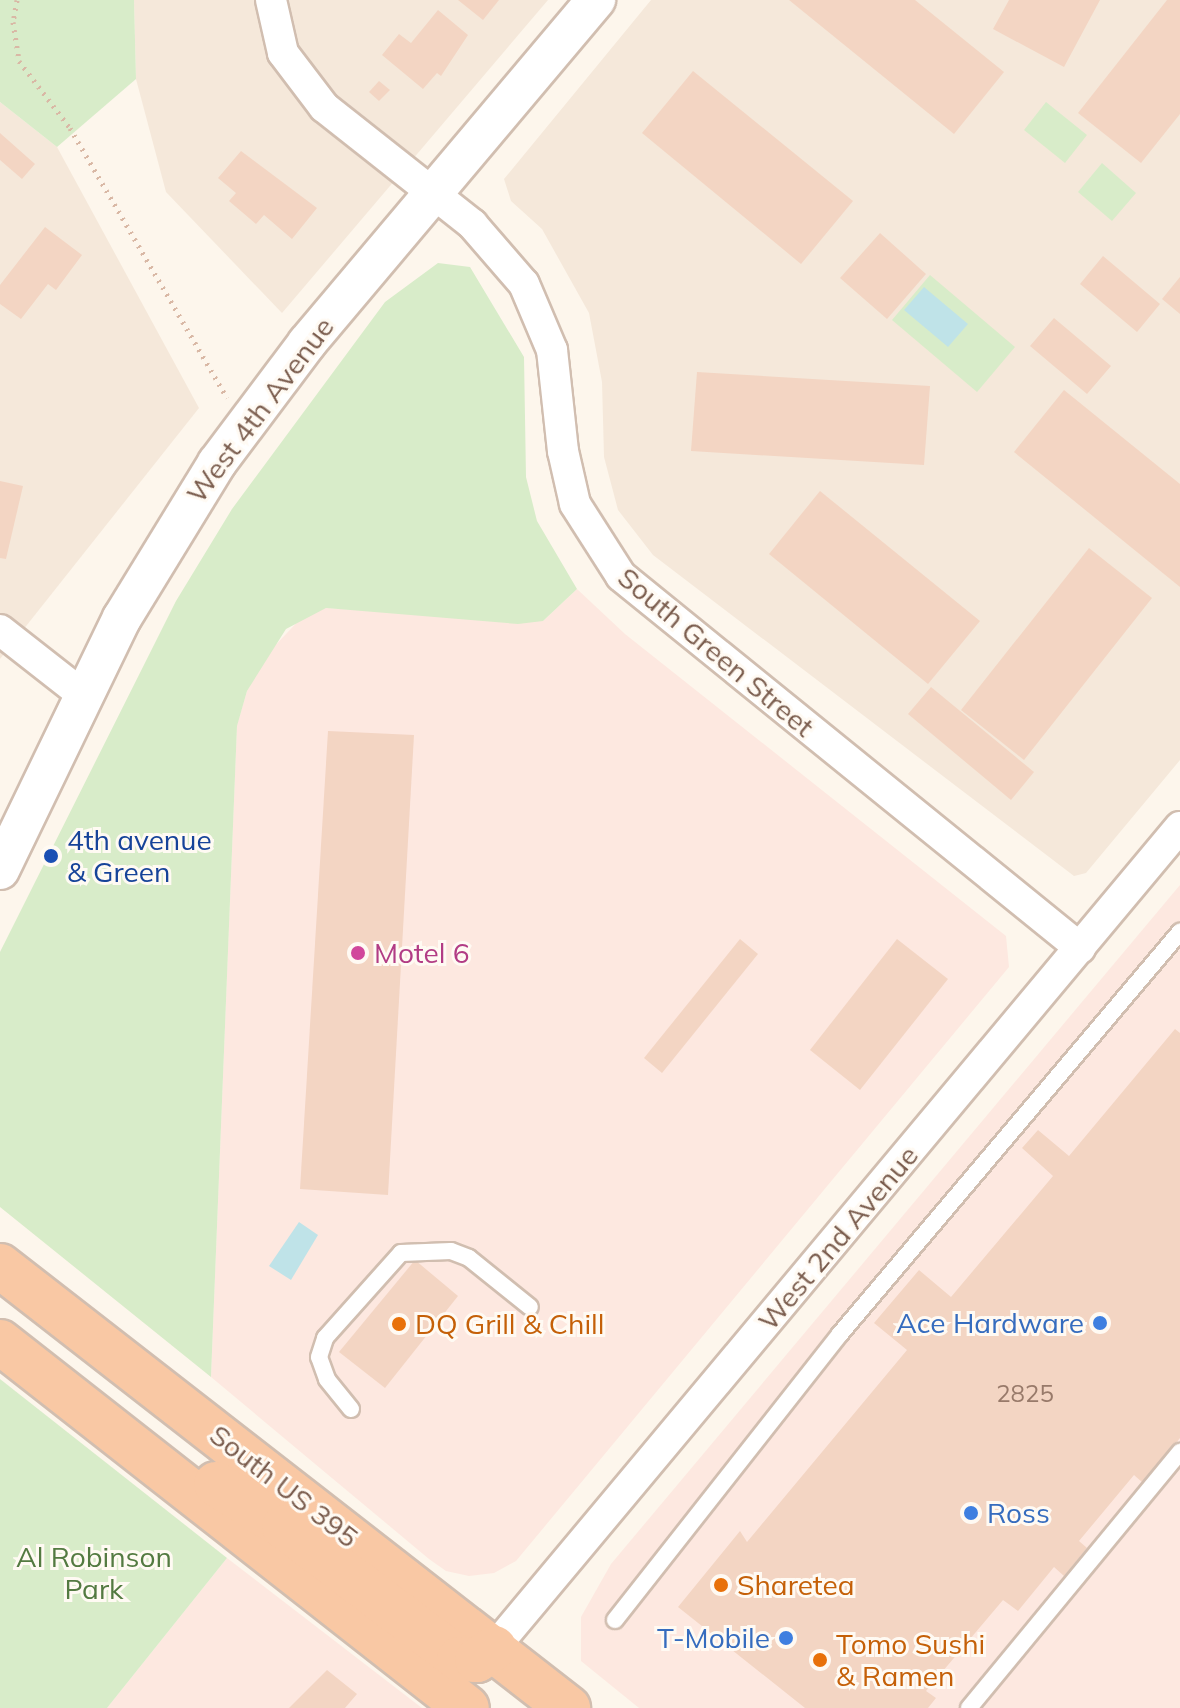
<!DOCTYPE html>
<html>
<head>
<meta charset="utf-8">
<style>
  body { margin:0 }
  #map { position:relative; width:1180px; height:1708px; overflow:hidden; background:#fdf6ec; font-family:Mulish,sans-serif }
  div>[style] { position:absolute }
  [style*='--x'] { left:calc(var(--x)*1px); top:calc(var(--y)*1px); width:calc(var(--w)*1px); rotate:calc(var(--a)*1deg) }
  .residential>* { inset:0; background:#f5e8da }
  .commercial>* { inset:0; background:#fde8e0 }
  .green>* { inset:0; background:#d8ecc9 }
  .water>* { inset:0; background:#bfe3e8 }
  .building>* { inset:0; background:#f3d5c3 }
  .path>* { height:5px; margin-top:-2.5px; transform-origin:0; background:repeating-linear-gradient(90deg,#d9b8a5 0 2px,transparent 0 8px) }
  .roads { filter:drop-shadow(2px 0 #d1beb0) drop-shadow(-2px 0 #d1beb0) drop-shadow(0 2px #d1beb0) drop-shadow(0 -2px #d1beb0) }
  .service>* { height:16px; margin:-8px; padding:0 8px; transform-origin:8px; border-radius:8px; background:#fff }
  .minor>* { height:30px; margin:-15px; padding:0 15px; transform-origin:15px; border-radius:15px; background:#fff }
  .tertiary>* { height:38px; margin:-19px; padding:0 19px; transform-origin:19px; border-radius:19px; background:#fff }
  .trunk>* { height:44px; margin:-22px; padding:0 22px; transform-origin:22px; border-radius:22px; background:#f9c8a4 }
  .dots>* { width:22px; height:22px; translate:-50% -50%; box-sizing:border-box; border:4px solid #fffaf3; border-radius:50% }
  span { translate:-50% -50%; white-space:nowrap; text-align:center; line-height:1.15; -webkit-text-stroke:6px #fffaf3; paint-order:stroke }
  .number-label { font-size:24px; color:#987a6a }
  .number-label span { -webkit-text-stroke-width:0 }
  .street-label { font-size:28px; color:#7a5c4d }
  .transit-label { font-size:28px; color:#164399 }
  .left { translate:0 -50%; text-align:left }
  .hotel-label { font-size:28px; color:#b23c85 }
  .shop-label { font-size:28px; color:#366cbe }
  .right { translate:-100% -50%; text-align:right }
  .food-label { font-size:28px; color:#c56008 }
  .park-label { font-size:28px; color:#537a41 }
</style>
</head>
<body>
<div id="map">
  <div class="residential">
    <i style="clip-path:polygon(134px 0,548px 0,282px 313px,166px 192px,136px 79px)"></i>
    <i style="clip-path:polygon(651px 0,1180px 0,1180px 760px,1086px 873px,1074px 876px,653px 555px,618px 510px,604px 457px,602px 382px,589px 313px,542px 229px,511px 201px,504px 179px)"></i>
    <i style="clip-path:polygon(0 102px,57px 147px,199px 408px,0 659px)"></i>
  </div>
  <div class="commercial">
    <i style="clip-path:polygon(577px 589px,625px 634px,1006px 936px,1009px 967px,516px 1561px,494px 1573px,469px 1576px,446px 1571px,429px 1559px,211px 1377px,237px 725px,247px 691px,269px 652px,303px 616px,326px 608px,543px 621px)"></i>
    <i style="clip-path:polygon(1180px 885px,1180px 1708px,639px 1708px,581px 1661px,581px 1617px,611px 1564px)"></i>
    <i style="clip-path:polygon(227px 1558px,422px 1708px,107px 1708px)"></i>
  </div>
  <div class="green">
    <i style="clip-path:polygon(0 0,134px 0,136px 79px,57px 147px,0 102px)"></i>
    <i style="clip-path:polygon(1046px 102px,1087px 135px,1065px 163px,1024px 130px)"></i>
    <i style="clip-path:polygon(1102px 163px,1136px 193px,1112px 221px,1078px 192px)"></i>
    <i style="clip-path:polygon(438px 263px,470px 267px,524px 357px,526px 477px,537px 521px,577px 589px,543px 621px,518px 624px,326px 608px,286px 629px,247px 691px,237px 726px,211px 1377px,0 1207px,0 952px,176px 601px,232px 509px,385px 302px)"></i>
    <i style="clip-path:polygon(930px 275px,1015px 347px,977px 392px,892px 320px)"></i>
    <i style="clip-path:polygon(0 1379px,227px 1558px,107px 1708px,0 1708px)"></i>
  </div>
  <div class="water">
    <i style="clip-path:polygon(924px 287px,968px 324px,948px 347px,904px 310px)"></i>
    <i style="clip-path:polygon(299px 1222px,318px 1235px,291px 1280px,269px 1266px)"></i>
  </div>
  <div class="building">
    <i style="clip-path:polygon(458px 0,499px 0,483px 20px)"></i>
    <i style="clip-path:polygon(789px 0,915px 0,1004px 72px,954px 134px)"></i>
    <i style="clip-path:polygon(1009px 0,1100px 0,1064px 67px,993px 29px)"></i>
    <i style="clip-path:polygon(1167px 0,1180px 0,1180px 114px,1141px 163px,1078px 113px)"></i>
    <i style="clip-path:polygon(438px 10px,468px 35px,441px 76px,437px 73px,423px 89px,382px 55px,399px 34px,411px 43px)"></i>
    <i style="clip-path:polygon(693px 71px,853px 201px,801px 264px,642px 133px)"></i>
    <i style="clip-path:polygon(379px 81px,390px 90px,379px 101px,369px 92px)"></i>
    <i style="clip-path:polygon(0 133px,35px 164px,22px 179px,0 160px)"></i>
    <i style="clip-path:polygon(241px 151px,317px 208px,292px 239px,264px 215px,256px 224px,229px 201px,236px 193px,218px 178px)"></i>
    <i style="clip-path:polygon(45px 227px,82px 255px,56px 290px,48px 284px,21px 319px,0 304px,0 285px)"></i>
    <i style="clip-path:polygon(880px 233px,926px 274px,887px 319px,840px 278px)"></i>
    <i style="clip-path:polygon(1103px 256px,1160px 304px,1137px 332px,1080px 284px)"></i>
    <i style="clip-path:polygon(1180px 277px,1180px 314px,1162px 299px)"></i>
    <i style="clip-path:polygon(1054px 318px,1111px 366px,1087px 394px,1030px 346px)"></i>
    <i style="clip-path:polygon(697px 372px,930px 386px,924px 465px,691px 451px)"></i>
    <i style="clip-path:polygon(1064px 390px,1180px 484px,1180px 587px,1014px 452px)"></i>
    <i style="clip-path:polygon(0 481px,23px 486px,6px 559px,0 558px)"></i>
    <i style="clip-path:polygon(820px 491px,980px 621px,928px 684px,769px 554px)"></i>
    <i style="clip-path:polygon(1089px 548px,1152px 598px,1024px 760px,961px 710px)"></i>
    <i style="clip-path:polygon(931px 687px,1034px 772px,1011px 800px,908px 714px)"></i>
    <i style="clip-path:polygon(328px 731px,414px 735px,388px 1195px,300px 1189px)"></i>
    <i style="clip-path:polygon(740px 939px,758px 954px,662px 1073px,644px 1058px)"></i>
    <i style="clip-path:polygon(897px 939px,948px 979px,860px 1090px,810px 1050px)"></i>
    <i style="clip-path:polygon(1175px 1029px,1180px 1033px,1180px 1438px,1143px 1483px,1134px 1475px,1079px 1541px,1087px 1548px,1064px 1576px,1054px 1567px,1018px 1611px,1003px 1600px,926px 1691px,936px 1698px,928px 1708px,805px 1708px,678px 1607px,740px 1531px,747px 1542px,907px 1350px,874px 1323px,919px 1270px,951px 1297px,1053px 1176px,1022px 1148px,1038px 1130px,1069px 1156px)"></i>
    <i style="clip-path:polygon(415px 1260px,458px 1296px,385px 1388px,339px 1352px)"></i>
    <i style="clip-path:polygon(327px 1670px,357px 1694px,345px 1708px,289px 1708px)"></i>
  </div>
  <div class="path">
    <i style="--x:17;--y:0;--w:22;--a:100"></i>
    <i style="--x:13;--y:22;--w:39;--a:81"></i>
    <i style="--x:19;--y:61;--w:84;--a:52.7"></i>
    <i style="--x:70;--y:128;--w:312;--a:59.8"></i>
  </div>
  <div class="roads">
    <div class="service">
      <i style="--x:351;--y:1409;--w:38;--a:-129"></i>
      <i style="--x:327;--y:1379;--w:23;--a:-110"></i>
      <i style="--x:319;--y:1357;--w:20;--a:-72"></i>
      <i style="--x:325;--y:1338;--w:114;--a:-48.2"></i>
      <i style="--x:401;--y:1253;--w:50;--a:-2.3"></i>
      <i style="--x:451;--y:1251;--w:19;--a:21"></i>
      <i style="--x:469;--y:1258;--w:78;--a:38.8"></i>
      <i style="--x:615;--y:1620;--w:364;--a:-51.8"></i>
      <i style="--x:840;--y:1334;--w:527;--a:-49.78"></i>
      <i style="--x:969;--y:1708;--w:332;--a:-50.5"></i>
    </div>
    <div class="minor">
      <i style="--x:271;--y:0;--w:54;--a:77.2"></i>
      <i style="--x:283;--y:53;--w:68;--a:52.8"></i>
      <i style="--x:324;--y:107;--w:189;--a:38.3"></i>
      <i style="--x:472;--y:224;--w:79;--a:49.1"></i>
      <i style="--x:524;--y:284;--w:72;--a:67"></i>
      <i style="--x:552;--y:350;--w:102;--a:83.8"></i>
      <i style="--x:563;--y:451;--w:54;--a:77.2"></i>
      <i style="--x:575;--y:504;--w:85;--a:57.4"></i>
      <i style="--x:621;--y:576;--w:591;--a:39.02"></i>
      <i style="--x:0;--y:630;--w:105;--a:38.1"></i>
      <i style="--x:494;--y:1648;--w:1070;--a:-50.12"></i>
    </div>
    <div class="tertiary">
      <i style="--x:0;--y:870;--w:280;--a:-64.2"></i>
      <i style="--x:122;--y:618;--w:182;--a:-58.5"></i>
      <i style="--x:217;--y:463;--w:150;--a:-53.1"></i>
      <i style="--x:307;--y:343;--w:449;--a:-49.9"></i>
    </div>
    <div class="trunk">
      <i style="--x:0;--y:1266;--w:720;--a:37.89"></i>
      <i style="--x:0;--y:1342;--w:593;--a:38.09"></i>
      <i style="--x:216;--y:1484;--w:80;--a:32.3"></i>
      <i style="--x:284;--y:1527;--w:219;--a:37"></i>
      <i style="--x:459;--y:1659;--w:18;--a:3"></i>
      <i style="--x:477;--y:1660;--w:21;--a:-35"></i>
    </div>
  </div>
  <div class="dots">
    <i style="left:51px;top:856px;background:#1a4fb4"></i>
    <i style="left:358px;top:953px;background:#d1479c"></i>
    <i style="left:1100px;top:1323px;background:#3f7fe0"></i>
    <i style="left:399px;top:1324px;background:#e8710a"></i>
    <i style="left:971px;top:1513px;background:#3f7fe0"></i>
    <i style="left:721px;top:1585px;background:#e8710a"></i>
    <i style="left:786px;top:1638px;background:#3f7fe0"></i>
    <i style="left:820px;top:1660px;background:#e8710a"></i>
  </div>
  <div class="number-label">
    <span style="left:1025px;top:1394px">2825</span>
  </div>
  <div class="street-label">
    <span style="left:260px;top:410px;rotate:-53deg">West 4th Avenue</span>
    <span style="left:716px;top:652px;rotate:40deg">South Green Street</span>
    <span style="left:838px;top:1238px;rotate:-50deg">West 2nd Avenue</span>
    <span style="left:284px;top:1486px;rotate:38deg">South US 395</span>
  </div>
  <div class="transit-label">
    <span class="left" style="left:67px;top:856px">4th avenue<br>&amp; Green</span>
  </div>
  <div class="hotel-label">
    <span class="left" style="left:374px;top:953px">Motel 6</span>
  </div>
  <div class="shop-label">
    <span class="right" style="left:1084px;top:1323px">Ace Hardware</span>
    <span class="left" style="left:987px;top:1513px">Ross</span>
    <span class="right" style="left:770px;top:1638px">T-Mobile</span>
  </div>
  <div class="food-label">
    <span class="left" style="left:415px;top:1324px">DQ Grill &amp; Chill</span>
    <span class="left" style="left:737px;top:1585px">Sharetea</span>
    <span class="left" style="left:836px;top:1660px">Tomo Sushi<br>&amp; Ramen</span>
  </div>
  <div class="park-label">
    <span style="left:94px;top:1573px">Al Robinson<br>Park</span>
  </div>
</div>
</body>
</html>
